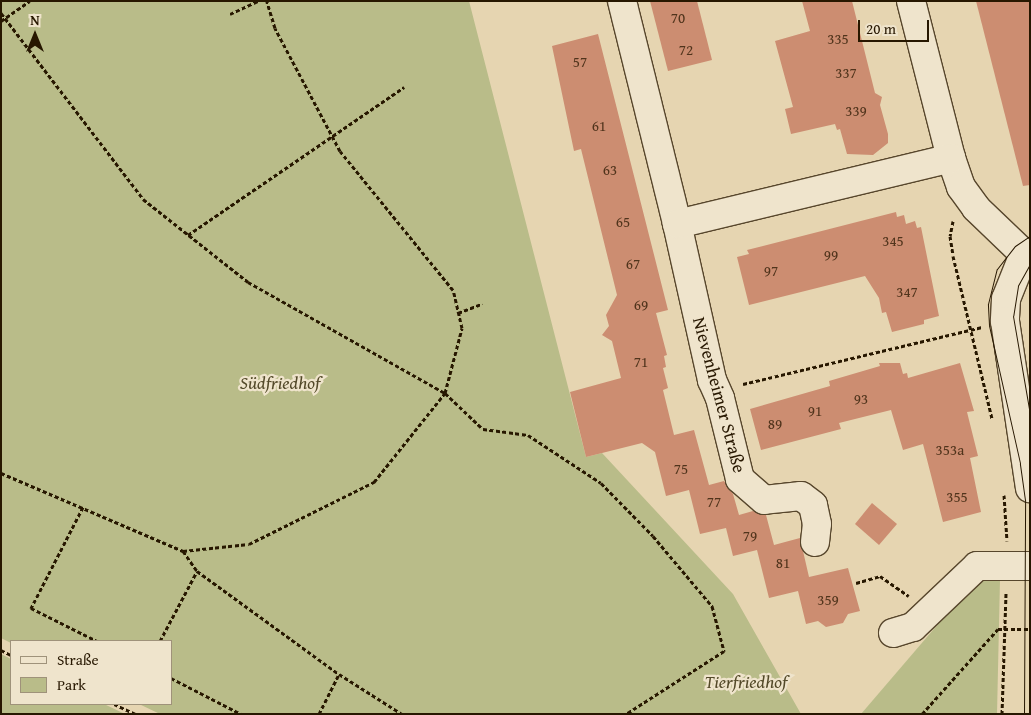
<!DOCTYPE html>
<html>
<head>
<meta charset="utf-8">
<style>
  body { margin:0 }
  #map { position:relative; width:1031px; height:715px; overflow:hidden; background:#e6d5b1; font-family:"Gentium Book Plus",serif }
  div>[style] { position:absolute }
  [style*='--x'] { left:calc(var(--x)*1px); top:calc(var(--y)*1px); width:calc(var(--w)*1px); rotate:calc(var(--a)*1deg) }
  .green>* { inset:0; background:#b9bc89 }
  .building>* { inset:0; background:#cc8d71 }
  .path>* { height:3px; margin-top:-1.5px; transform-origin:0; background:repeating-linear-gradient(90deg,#271700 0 4px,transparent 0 6.5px) }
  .roads { filter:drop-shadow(1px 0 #57462c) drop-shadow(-1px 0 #57462c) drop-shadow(0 1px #57462c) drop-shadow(0 -1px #57462c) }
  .minor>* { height:28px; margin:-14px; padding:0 14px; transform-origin:14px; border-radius:14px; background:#efe4cc }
  .tram>* { height:1px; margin:-0.5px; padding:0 0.5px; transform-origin:0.5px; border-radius:0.5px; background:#271700 }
  span { translate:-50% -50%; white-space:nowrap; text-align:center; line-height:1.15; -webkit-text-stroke:4.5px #efe4cc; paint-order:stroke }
  .number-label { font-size:15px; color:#50341c }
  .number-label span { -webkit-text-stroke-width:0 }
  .park-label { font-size:18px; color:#534929; font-style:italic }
  .street-label { font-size:18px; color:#271700 }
  .frame { position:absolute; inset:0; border:2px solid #271700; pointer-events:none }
  .legend { position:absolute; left:10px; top:640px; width:162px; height:65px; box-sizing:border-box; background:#efe4cc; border:1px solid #9f927a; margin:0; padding:6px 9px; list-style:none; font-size:15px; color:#271700 }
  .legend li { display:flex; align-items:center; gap:10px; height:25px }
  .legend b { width:25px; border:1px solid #9f927a }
  .north { position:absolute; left:10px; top:10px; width:50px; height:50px; -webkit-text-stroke:4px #efe4cc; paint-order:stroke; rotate:0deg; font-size:14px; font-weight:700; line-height:20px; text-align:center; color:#271700 }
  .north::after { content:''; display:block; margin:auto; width:18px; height:22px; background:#271700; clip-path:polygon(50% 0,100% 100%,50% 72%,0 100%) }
  .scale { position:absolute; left:858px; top:20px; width:71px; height:22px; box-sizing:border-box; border:2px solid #271700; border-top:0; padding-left:6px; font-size:15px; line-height:18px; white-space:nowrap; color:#271700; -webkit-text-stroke:4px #efe4cc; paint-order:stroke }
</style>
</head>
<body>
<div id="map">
  <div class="green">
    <i style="clip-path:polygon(1px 1px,469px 1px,586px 457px,602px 453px,733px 594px,801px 714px,160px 714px,139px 704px,171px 704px,171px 641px,11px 643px,1px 638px)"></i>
    <i style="clip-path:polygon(981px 574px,1000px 580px,997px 714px,861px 714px)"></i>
    <i style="clip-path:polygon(1px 654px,11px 659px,11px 704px,104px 704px,125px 714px,1px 714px)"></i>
  </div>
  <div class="building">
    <i style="clip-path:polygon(650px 1px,697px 1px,712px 60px,668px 71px)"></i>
    <i style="clip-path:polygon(802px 1px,852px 1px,875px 93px,882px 97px,880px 105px,888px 134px,888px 143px,873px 155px,847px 154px,840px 129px,837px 130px,835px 124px,791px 134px,785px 109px,793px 107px,775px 41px,810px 31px)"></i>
    <i style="clip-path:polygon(976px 1px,1030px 1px,1030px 185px,1023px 186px)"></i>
    <i style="clip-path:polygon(598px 34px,668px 310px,656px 313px,667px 355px,664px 356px,666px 367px,663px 368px,668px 388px,663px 390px,674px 435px,694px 430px,709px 485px,724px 481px,733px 494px,739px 515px,753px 511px,766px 515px,774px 545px,800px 538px,809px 577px,848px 568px,860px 611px,848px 614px,843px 623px,826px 627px,818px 621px,806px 624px,798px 591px,769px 598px,757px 550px,733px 556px,726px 528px,700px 534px,689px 490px,666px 496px,655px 452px,642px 443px,586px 457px,570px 392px,621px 378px,612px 341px,602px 335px,609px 326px,606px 315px,617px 295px,581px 149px,574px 151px,552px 46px)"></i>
    <i style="clip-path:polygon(896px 212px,897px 217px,904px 215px,906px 224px,915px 221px,917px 228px,921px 227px,939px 316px,924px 320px,924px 324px,892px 332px,886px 312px,882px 313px,879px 298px,865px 276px,749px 305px,737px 257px,749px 254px,747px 250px)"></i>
    <i style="clip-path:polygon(879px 363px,900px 363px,903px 374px,907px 373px,908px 378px,960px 363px,974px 411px,967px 412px,978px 456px,970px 458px,981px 512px,943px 522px,923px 444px,903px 450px,891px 410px,839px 423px,841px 429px,761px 450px,750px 409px,830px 386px,829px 381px,880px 366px)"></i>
    <i style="clip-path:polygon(872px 503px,897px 524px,879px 545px,855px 524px)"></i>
  </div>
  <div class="path">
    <i style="--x:1;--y:13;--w:234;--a:52.6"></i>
    <i style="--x:143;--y:199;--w:134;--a:38.3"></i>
    <i style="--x:248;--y:282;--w:226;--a:29.4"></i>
    <i style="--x:445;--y:393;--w:52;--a:43.5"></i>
    <i style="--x:483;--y:429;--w:45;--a:7.6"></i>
    <i style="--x:528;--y:435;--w:87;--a:33.3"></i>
    <i style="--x:601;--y:483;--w:74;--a:45.5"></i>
    <i style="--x:653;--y:536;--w:92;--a:49.9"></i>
    <i style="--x:712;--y:606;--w:47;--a:75.1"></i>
    <i style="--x:724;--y:651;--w:117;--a:147.3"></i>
    <i style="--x:230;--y:14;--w:31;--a:-25"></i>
    <i style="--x:1;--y:21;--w:35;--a:-35"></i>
    <i style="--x:953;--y:221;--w:15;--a:101"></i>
    <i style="--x:950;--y:236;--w:20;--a:81"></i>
    <i style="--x:953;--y:256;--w:168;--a:76.5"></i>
    <i style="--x:188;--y:235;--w:262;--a:-34.4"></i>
    <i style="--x:458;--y:313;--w:26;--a:-21"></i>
    <i style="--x:743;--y:384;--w:246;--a:-13.4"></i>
    <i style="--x:1;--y:473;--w:198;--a:23.2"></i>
    <i style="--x:183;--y:551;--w:24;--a:55"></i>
    <i style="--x:197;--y:571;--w:175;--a:36"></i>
    <i style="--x:339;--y:674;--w:75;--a:32.4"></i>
    <i style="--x:1004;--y:495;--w:46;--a:86.3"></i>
    <i style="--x:83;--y:507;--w:114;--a:117.2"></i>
    <i style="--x:31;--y:608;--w:74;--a:26.6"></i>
    <i style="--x:183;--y:551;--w:66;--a:-6.1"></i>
    <i style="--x:249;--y:544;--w:140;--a:-26.4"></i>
    <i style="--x:374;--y:482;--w:114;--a:-51.4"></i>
    <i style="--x:445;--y:393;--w:67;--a:-75.3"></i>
    <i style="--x:462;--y:328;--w:39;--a:-103"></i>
    <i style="--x:453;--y:290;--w:179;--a:-129.1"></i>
    <i style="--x:340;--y:151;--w:139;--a:-117.9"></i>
    <i style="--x:275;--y:28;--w:28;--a:-107"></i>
    <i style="--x:856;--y:583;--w:25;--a:-16"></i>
    <i style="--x:880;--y:576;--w:35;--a:35"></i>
    <i style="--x:160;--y:641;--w:79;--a:-62.1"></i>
    <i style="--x:1;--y:650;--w:11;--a:27"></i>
    <i style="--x:171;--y:678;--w:79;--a:27.2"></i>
    <i style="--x:114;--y:704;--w:23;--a:25"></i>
    <i style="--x:319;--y:714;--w:45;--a:-63.4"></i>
    <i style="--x:922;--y:714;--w:114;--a:-48.2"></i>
    <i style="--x:998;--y:629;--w:32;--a:0"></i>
    <i style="--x:1002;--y:714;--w:122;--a:-88.1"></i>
  </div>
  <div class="roads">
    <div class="minor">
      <i style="--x:622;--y:1;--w:230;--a:76.1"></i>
      <i style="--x:911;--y:1;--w:162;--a:75.7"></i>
      <i style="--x:951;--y:158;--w:31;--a:71"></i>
      <i style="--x:961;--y:187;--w:26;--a:54"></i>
      <i style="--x:976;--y:208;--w:66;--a:43.8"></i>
      <i style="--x:1024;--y:254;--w:48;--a:111.8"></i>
      <i style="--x:1006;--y:299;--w:22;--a:93"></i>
      <i style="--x:1005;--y:321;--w:169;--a:81.5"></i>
      <i style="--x:815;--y:542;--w:18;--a:-84"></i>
      <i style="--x:817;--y:524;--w:19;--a:-102"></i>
      <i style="--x:813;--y:505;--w:15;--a:-143"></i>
      <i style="--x:801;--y:496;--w:37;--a:174"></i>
      <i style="--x:764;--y:500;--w:32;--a:-139"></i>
      <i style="--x:740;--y:479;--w:83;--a:-103.9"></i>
      <i style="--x:720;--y:398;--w:20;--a:-114"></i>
      <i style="--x:712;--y:380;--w:160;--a:-102.6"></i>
      <i style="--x:677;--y:224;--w:282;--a:-13.5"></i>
      <i style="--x:893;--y:633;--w:21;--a:-17"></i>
      <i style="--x:913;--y:627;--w:88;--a:-43.6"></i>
      <i style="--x:977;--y:566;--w:53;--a:0"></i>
    </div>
  </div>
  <div class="tram">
    <i style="--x:1030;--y:264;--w:25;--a:119"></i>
    <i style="--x:1018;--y:286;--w:30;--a:99"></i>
    <i style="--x:1013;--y:316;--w:99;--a:80.2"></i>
    <i style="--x:1024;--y:714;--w:214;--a:-89.7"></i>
    <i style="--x:1025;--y:500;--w:37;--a:-98"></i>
    <i style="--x:1020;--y:463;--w:141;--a:-102.7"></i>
    <i style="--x:989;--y:325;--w:21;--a:-93"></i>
    <i style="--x:988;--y:304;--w:36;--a:-76"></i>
    <i style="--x:997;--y:269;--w:29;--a:-52"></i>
    <i style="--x:1015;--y:246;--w:18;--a:-34"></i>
  </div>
  <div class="number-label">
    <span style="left:678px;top:18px">70</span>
    <span style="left:838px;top:39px">335</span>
    <span style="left:686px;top:50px">72</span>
    <span style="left:580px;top:62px">57</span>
    <span style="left:846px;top:73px">337</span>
    <span style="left:856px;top:111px">339</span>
    <span style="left:599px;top:126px">61</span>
    <span style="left:610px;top:170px">63</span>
    <span style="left:623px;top:222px">65</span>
    <span style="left:893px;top:241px">345</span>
    <span style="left:831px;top:255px">99</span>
    <span style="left:633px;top:264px">67</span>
    <span style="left:771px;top:271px">97</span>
    <span style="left:907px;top:292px">347</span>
    <span style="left:641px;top:305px">69</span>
    <span style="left:641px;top:362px">71</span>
    <span style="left:861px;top:399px">93</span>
    <span style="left:815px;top:411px">91</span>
    <span style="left:775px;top:424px">89</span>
    <span style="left:950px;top:450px">353a</span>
    <span style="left:681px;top:469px">75</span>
    <span style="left:957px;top:497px">355</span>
    <span style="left:714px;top:502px">77</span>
    <span style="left:750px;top:536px">79</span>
    <span style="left:783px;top:563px">81</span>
    <span style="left:828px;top:600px">359</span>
  </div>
  <div class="park-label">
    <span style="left:280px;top:383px">Südfriedhof</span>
    <span style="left:746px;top:682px">Tierfriedhof</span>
  </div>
  <div class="street-label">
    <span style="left:719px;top:395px;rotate:75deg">Nievenheimer Straße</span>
  </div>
  <div class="frame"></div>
  <ul class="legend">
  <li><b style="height:6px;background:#efe4cc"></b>Straße</li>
  <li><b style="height:14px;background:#b9bc89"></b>Park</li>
  </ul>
  <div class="north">N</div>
  <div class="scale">20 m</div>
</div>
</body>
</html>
